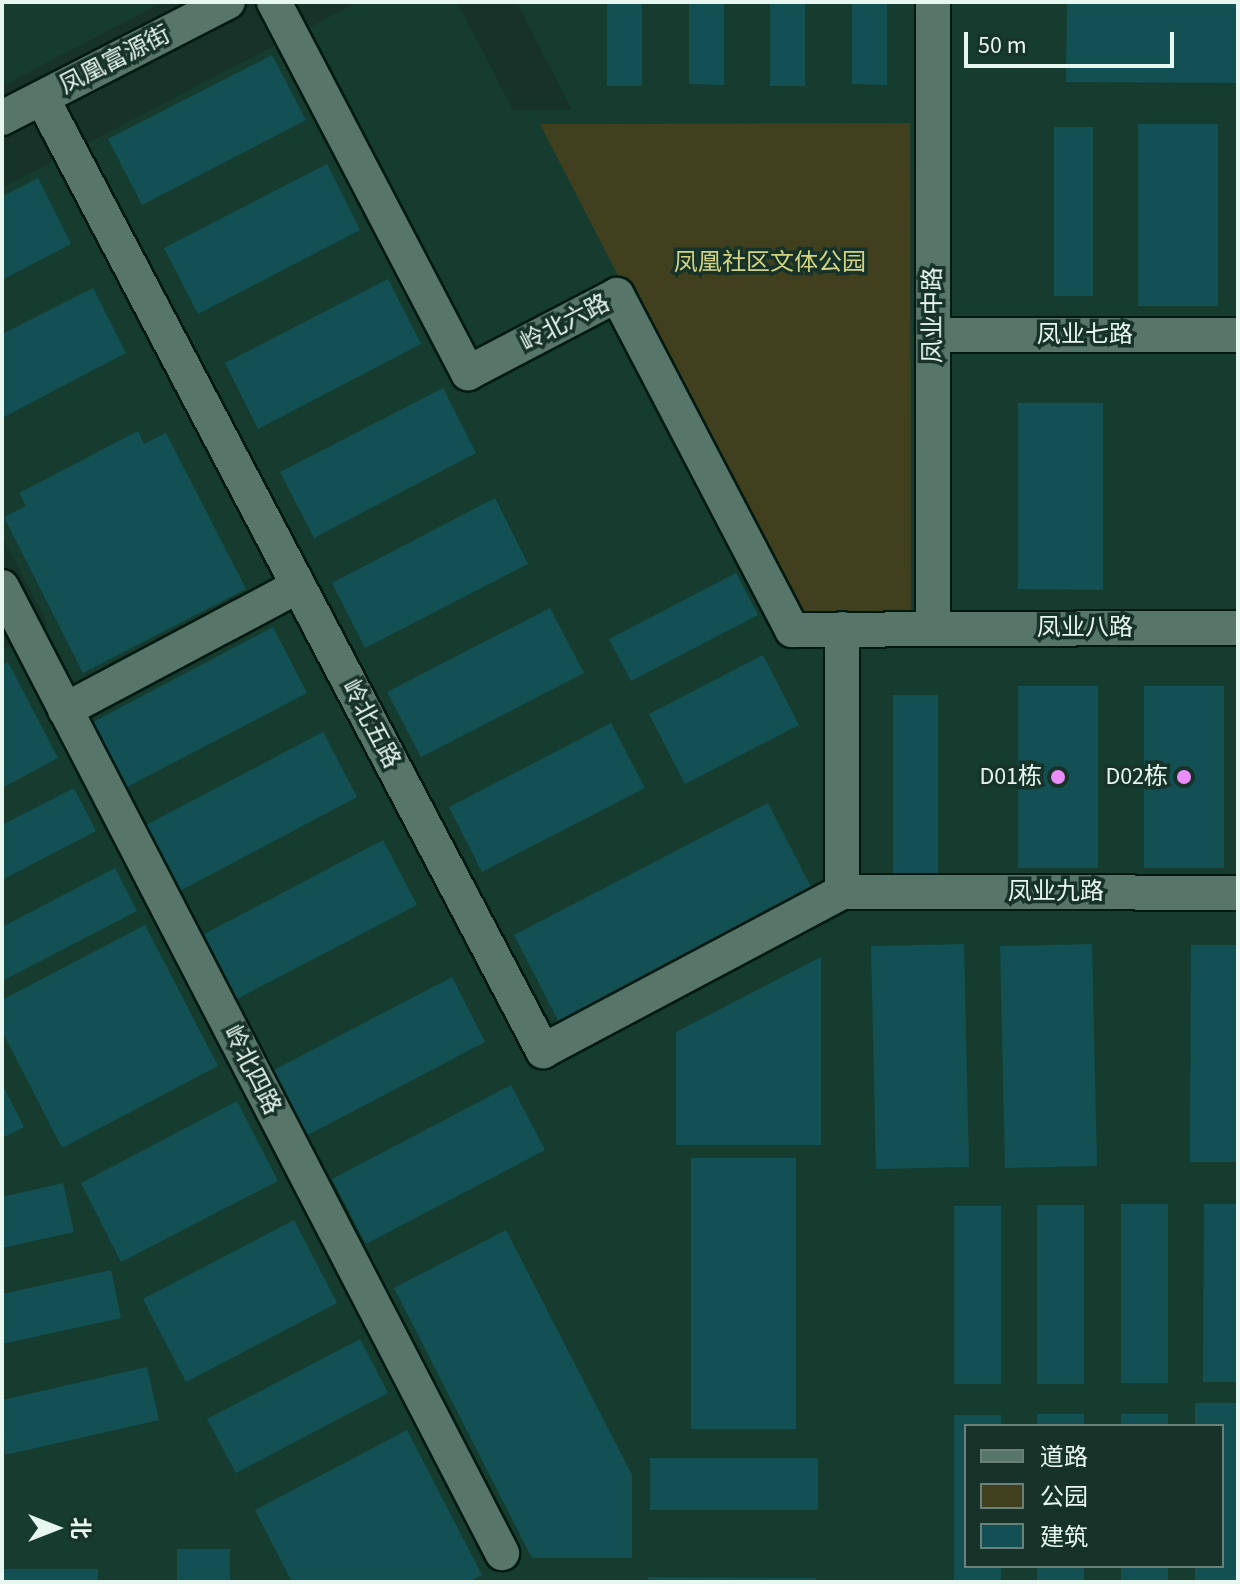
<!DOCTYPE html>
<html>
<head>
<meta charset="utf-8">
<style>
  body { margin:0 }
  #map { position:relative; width:1240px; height:1584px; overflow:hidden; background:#173329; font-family:"Source Sans 3","Noto Sans SC",sans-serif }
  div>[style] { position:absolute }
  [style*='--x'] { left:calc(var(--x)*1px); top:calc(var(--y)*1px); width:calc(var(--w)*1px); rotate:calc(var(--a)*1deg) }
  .built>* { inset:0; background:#163c2f }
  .green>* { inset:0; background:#40401f }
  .building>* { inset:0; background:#135053 }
  .roads { filter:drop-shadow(2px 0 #001a12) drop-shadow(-2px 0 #001a12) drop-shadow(0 2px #001a12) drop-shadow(0 -2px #001a12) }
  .minor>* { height:34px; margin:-17px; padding:0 17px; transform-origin:17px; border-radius:17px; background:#58756a }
  .dots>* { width:22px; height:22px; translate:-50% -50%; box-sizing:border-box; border:4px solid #173329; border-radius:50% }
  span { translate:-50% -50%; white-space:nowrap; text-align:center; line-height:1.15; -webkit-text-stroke:7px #173329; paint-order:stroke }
  .street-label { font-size:24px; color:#e7f7f0 }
  .park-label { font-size:24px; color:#d2d27f }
  .poi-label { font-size:24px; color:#e7f7f0 }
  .right { translate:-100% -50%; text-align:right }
  .frame { position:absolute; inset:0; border:4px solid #e7f7f0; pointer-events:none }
  .legend { position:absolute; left:964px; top:1424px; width:260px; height:144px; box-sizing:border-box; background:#173329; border:2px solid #6a8179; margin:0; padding:10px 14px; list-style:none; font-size:24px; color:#e7f7f0 }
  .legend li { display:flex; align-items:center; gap:16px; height:40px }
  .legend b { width:40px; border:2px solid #6a8179 }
  .north { position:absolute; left:16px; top:1488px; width:80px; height:80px; -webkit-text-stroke:6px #173329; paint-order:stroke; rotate:90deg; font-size:22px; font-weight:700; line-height:32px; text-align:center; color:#e7f7f0 }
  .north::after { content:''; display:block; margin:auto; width:28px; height:36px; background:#e7f7f0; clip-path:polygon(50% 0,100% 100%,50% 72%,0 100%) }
  .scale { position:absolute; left:964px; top:32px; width:210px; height:36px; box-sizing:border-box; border:4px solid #e7f7f0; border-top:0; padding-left:10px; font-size:24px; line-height:28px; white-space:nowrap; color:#e7f7f0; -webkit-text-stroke:6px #173329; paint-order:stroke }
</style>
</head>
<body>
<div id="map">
  <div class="built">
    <i style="clip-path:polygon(2px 2px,163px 2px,2px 86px)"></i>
    <i style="clip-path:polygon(evenodd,358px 2px,457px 2px,513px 110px,572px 110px,517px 2px,1238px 2px,1238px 1582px,2px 1582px,2px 650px,48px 625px,2px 536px,2px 188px,358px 2px,966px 1426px,1222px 1426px,1222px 1566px,966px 1566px,966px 1426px)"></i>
  </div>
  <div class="green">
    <i style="clip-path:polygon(910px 123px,911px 614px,793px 615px,540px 124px)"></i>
  </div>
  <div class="building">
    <i style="clip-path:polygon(607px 2px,642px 2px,642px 86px,607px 86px)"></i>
    <i style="clip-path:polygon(689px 2px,724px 2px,724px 85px,689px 84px)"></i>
    <i style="clip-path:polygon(770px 2px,805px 2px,805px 86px,770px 86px)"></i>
    <i style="clip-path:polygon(852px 2px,887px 2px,887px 85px,852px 84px)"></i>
    <i style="clip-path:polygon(1067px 2px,1238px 2px,1238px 83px,1066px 82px)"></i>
    <i style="clip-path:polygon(272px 55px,306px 120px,142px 205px,108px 139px)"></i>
    <i style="clip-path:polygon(1138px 124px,1218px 124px,1218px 306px,1138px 306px)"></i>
    <i style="clip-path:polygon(1054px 127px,1093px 127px,1093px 296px,1054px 296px)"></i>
    <i style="clip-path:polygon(327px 164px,360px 230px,198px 314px,164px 248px)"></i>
    <i style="clip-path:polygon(38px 178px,71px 244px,2px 280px,2px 197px)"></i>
    <i style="clip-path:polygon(388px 279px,421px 344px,258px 429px,225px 363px)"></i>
    <i style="clip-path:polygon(93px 288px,126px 353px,2px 418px,2px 334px)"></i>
    <i style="clip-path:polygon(443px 388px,476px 453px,314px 538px,280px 472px)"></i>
    <i style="clip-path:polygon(1018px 403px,1103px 403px,1103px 590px,1018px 589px)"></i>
    <i style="clip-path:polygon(138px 431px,144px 444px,166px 433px,246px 589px,83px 673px,4px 517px,26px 506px,19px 493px)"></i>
    <i style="clip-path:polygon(495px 498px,528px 564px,365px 648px,332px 583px)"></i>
    <i style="clip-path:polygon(736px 573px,758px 615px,631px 681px,609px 639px)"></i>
    <i style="clip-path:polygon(550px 608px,584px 673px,421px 757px,387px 692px)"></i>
    <i style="clip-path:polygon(273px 627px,307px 693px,127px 787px,93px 722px)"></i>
    <i style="clip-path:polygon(763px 655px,799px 725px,685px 784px,649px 714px)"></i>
    <i style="clip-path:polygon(8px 662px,58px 758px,2px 788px,2px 665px)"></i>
    <i style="clip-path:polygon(1018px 686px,1098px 686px,1098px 868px,1018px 868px)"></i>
    <i style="clip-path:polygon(1144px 686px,1224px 686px,1224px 868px,1144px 868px)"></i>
    <i style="clip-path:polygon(893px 695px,938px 695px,938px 879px,893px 879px)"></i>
    <i style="clip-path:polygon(611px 723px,645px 788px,482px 872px,449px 807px)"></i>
    <i style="clip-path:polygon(323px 732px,357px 797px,178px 892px,144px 826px)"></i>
    <i style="clip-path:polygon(74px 788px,96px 831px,2px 880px,2px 825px)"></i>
    <i style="clip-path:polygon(768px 803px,818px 901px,564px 1032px,514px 935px)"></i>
    <i style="clip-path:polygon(383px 840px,417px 905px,237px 999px,204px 934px)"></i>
    <i style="clip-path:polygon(115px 868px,137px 911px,2px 981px,2px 927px)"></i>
    <i style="clip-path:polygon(145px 925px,218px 1066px,62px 1148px,2px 1031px,2px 1000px)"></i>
    <i style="clip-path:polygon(964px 944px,969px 1167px,876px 1169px,871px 946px)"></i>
    <i style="clip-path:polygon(1092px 944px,1097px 1166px,1005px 1168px,1000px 946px)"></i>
    <i style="clip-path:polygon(1191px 945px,1238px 945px,1238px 1162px,1190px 1162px)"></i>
    <i style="clip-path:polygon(821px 957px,821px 1145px,676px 1145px,676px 1032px)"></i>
    <i style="clip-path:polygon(452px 977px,485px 1042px,306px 1136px,272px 1071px)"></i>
    <i style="clip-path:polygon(2px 1084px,24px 1127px,2px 1138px)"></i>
    <i style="clip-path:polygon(511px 1085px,545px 1150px,366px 1244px,332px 1179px)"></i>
    <i style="clip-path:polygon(237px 1101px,278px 1181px,121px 1262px,81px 1183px)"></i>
    <i style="clip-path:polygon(691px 1158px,796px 1158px,796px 1429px,691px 1429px)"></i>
    <i style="clip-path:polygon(63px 1183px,74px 1232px,2px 1248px,2px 1197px)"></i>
    <i style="clip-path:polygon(1121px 1204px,1168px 1204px,1168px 1383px,1121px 1383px)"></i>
    <i style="clip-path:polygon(1204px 1204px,1238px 1204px,1238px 1382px,1203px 1382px)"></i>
    <i style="clip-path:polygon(1037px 1205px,1084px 1205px,1084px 1384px,1037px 1384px)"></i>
    <i style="clip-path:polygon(954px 1206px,1001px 1206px,1001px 1384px,954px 1384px)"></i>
    <i style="clip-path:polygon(294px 1220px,337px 1303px,186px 1382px,143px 1299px)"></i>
    <i style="clip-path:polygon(506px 1230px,632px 1475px,632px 1558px,532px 1558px,394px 1288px)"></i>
    <i style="clip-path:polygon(111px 1270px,121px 1318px,2px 1344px,2px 1294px)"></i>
    <i style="clip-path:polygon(360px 1339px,388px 1393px,236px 1473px,207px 1419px)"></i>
    <i style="clip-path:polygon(147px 1367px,159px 1420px,5px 1455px,2px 1400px)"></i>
    <i style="clip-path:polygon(1195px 1403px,1238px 1403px,1238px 1582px,1195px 1582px,1195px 1566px,1222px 1566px,1222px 1426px,1195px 1426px)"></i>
    <i style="clip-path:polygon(1037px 1414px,1084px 1414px,1084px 1426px,1037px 1426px)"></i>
    <i style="clip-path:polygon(1121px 1414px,1168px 1414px,1168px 1426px,1121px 1426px)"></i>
    <i style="clip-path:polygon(954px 1415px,1001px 1415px,1001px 1426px,966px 1426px,966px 1566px,1001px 1566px,1001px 1582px,954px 1582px)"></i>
    <i style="clip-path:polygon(407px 1430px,482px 1575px,469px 1582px,292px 1582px,255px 1510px)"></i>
    <i style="clip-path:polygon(650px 1458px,818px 1458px,818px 1510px,650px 1510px)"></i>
    <i style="clip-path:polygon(177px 1549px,230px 1549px,230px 1582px,177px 1582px)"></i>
    <i style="clip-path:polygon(1037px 1566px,1084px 1566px,1084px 1582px,1037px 1582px)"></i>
    <i style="clip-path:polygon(1121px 1566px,1168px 1566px,1168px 1582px,1121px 1582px)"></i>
    <i style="clip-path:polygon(2px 1569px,98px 1569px,98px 1582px,2px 1582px)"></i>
    <i style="clip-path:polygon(648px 1577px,816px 1578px,816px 1582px,648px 1582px)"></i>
  </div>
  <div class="roads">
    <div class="minor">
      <i style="--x:274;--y:2;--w:419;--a:62.4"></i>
      <i style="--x:468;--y:373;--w:168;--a:-27.6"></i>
      <i style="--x:617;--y:295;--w:378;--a:62.4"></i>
      <i style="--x:792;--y:630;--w:446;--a:-0.3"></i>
      <i style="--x:42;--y:98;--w:1077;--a:62.27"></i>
      <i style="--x:543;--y:1051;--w:339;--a:-28"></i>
      <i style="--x:2;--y:118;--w:254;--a:-27.2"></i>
      <i style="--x:933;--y:335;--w:305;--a:0"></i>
      <i style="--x:2;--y:587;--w:1088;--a:62.63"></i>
      <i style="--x:933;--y:628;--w:626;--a:-90"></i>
      <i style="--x:842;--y:629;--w:263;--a:90"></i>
      <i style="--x:842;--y:892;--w:396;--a:0.1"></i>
      <i style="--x:65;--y:710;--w:264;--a:-28"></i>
    </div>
  </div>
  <div class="dots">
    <i style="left:1058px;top:777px;background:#eb8dfc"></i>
    <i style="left:1184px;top:777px;background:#eb8dfc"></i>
  </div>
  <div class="street-label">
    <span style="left:115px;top:60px;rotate:-27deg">凤凰富源街</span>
    <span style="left:933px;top:315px;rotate:-90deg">凤业中路</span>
    <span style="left:565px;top:323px;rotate:-27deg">岭北六路</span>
    <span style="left:1085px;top:335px">凤业七路</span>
    <span style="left:1085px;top:628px">凤业八路</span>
    <span style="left:371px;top:724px;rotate:62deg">岭北五路</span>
    <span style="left:1056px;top:892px">凤业九路</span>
    <span style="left:252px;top:1070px;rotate:63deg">岭北四路</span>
  </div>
  <div class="park-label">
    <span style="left:770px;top:263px">凤凰社区文体公园</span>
  </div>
  <div class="poi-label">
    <span class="right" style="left:1042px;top:777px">D01栋</span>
    <span class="right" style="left:1168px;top:777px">D02栋</span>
  </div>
  <div class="frame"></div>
  <ul class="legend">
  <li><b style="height:10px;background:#58756a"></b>道路</li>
  <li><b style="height:22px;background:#40401f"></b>公园</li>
  <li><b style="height:22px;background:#135053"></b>建筑</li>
  </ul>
  <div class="north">北</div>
  <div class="scale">50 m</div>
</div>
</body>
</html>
